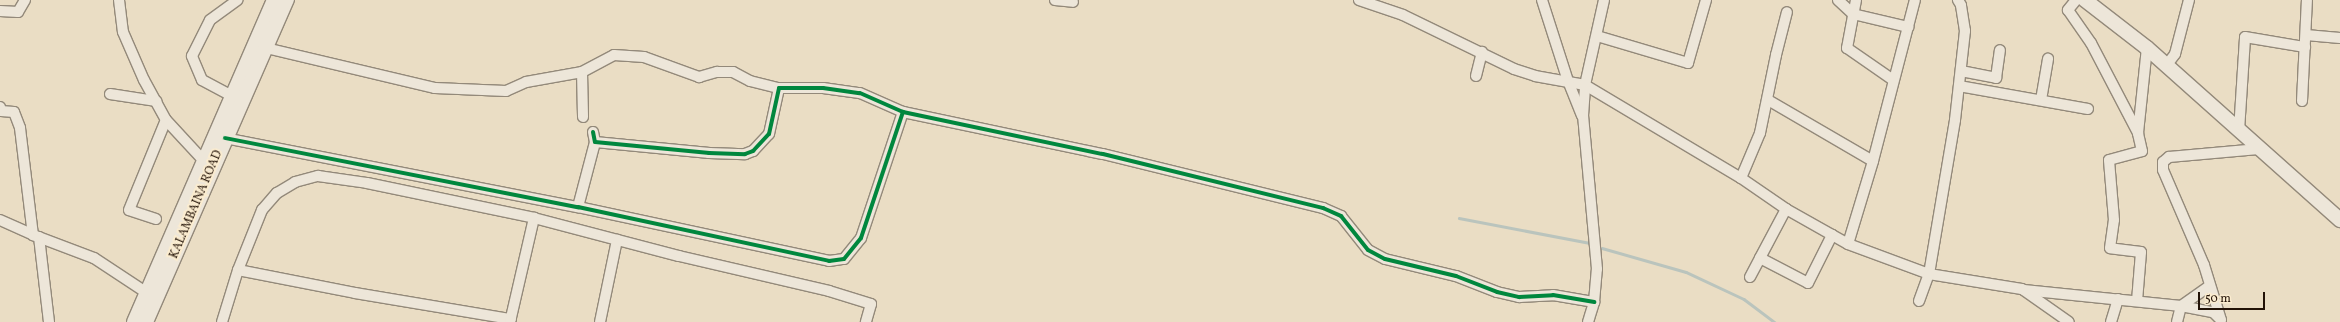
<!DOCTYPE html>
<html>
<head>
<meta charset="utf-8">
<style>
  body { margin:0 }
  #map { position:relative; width:2340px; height:322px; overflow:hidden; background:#eaddc4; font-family:Vollkorn,serif }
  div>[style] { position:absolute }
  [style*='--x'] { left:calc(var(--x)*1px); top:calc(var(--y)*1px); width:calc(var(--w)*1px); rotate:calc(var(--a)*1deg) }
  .stream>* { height:2.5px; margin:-1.25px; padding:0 1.25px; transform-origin:1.25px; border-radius:1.25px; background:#bac4bd }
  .roads { filter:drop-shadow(1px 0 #93897a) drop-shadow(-1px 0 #93897a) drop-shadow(0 1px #93897a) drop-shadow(0 -1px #93897a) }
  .street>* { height:10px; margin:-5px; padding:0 5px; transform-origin:5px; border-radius:5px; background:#ede6d9 }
  .secondary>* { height:14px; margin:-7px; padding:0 7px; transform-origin:7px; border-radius:7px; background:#ede6d9 }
  .cycleway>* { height:4px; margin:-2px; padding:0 2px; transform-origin:2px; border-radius:2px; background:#00873e }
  span { translate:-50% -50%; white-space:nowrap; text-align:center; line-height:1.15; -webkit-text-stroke:4px #fbeccf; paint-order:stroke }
  .street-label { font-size:12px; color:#221206 }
  .scale { position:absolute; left:2198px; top:292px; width:67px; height:18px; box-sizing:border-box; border:2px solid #221206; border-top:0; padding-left:5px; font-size:12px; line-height:14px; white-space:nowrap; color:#221206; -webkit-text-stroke:3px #fbeccf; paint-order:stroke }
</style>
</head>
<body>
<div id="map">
  <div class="stream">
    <i style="--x:1459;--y:218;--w:133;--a:10.8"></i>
    <i style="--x:1602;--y:248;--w:87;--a:15.9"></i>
    <i style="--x:1686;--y:272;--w:64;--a:25"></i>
    <i style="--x:1744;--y:299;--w:38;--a:37"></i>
  </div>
  <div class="roads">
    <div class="street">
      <i style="--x:119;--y:0;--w:32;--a:83"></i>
      <i style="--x:123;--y:32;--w:52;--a:66.4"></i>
      <i style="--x:144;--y:80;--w:46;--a:61.2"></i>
      <i style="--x:166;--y:120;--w:54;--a:47.2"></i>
      <i style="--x:1055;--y:0;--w:18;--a:6"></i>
      <i style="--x:1359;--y:0;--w:46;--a:18.8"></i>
      <i style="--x:1403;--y:15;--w:123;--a:25.9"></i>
      <i style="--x:1514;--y:69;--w:22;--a:18"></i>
      <i style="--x:1535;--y:76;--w:51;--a:10.2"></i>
      <i style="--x:1585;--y:85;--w:182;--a:30.8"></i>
      <i style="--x:1741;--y:178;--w:55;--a:34.6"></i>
      <i style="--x:1786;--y:209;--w:71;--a:29.4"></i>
      <i style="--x:1848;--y:244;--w:86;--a:20.3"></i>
      <i style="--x:1929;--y:274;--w:94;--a:9.2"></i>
      <i style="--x:2022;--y:289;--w:57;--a:35.1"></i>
      <i style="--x:1542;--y:0;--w:85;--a:72.2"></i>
      <i style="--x:1568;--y:81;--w:37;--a:68"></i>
      <i style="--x:1838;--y:0;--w:21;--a:43"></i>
      <i style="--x:1853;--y:14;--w:57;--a:13.3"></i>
      <i style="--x:1856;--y:0;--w:49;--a:100.6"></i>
      <i style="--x:1847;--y:48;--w:56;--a:34.8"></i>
      <i style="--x:2076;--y:0;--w:13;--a:129"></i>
      <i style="--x:2068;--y:10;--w:40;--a:55.1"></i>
      <i style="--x:2091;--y:43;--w:102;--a:62.4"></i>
      <i style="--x:0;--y:11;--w:18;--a:3"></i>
      <i style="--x:18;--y:12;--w:14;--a:-60"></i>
      <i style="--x:2306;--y:35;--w:34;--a:5"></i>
      <i style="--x:1597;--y:36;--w:95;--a:16.5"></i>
      <i style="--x:1688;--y:63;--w:66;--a:-74.1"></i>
      <i style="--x:266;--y:48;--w:174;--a:13.3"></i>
      <i style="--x:435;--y:88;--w:71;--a:2.4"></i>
      <i style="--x:506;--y:91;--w:22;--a:-24"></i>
      <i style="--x:526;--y:82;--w:57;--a:-10.1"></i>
      <i style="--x:582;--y:72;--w:36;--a:-28"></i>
      <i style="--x:614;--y:55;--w:30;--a:4"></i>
      <i style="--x:644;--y:57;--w:59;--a:20"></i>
      <i style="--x:699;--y:77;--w:19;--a:-16"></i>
      <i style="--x:717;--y:72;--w:16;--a:0"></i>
      <i style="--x:733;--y:72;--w:19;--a:28"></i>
      <i style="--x:750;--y:81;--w:30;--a:14"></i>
      <i style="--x:2166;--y:66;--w:15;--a:-53"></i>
      <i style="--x:2175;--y:54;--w:56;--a:-75.5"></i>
      <i style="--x:1961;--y:71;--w:36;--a:11"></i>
      <i style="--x:1996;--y:78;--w:28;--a:-82"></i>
      <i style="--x:582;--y:72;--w:45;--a:88.7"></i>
      <i style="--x:1476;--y:76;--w:25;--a:-76"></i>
      <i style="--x:1959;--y:86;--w:131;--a:10.1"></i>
      <i style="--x:110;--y:94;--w:47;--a:8.7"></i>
      <i style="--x:232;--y:96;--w:34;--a:-152"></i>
      <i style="--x:202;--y:80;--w:26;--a:-113"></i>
      <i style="--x:192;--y:56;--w:40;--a:-63.4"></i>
      <i style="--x:210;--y:20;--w:34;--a:-36"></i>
      <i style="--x:1768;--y:100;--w:121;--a:30.2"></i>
      <i style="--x:2041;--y:100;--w:42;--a:-80.3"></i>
      <i style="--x:2302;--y:101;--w:101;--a:-87.2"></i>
      <i style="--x:0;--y:107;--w:4;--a:76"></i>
      <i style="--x:1;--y:111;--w:13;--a:4"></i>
      <i style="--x:14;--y:112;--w:17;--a:69"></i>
      <i style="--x:20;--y:128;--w:108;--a:83.1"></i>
      <i style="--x:2239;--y:131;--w:94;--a:-86.3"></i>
      <i style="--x:2245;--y:37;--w:61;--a:9.5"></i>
      <i style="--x:593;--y:132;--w:10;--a:79"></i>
      <i style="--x:595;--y:142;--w:115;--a:5.5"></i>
      <i style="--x:709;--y:153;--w:36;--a:2"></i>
      <i style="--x:745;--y:154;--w:9;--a:-21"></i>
      <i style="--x:753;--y:151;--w:23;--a:-47"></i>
      <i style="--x:769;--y:134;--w:47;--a:-77.7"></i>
      <i style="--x:779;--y:88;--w:44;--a:0"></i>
      <i style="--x:823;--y:88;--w:37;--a:8"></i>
      <i style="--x:860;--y:93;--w:47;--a:23.8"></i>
      <i style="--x:903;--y:112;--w:204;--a:11.9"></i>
      <i style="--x:1103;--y:154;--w:227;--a:13.8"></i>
      <i style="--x:1323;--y:208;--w:20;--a:24"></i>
      <i style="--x:1341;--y:216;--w:43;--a:51.5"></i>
      <i style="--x:1368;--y:250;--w:19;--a:28"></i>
      <i style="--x:1385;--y:259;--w:73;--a:13.5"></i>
      <i style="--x:1456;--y:276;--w:44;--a:21.3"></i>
      <i style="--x:1497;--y:292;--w:23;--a:13"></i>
      <i style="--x:1519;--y:297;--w:34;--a:-3"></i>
      <i style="--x:1553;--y:295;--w:42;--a:9.7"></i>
      <i style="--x:225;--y:138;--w:360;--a:11.1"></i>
      <i style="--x:578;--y:207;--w:257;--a:12.1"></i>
      <i style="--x:829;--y:261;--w:15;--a:-8"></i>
      <i style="--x:844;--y:259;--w:27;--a:-51"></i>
      <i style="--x:861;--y:238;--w:133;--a:-71.6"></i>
      <i style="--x:1741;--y:178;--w:49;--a:-67.1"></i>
      <i style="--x:1760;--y:133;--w:80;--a:-78.4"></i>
      <i style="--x:1776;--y:55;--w:44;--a:-75.7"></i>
      <i style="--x:578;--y:207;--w:67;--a:-75.3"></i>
      <i style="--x:1786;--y:209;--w:55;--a:118"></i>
      <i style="--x:1760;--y:258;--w:54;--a:27.5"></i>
      <i style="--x:1808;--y:283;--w:54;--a:-63.4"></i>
      <i style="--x:156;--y:219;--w:28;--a:-162"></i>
      <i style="--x:129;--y:210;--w:97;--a:-67.7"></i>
      <i style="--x:0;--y:220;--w:36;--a:24"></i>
      <i style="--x:33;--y:235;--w:65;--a:20.7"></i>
      <i style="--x:94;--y:258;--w:64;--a:33.4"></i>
      <i style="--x:39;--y:237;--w:86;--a:83.3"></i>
      <i style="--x:1848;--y:244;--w:87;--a:-73.2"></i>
      <i style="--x:1873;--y:161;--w:166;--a:-75.4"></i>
      <i style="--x:238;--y:270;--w:119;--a:11.1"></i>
      <i style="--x:355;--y:293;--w:158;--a:9.5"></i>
      <i style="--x:1750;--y:277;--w:21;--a:-62"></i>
      <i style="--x:2024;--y:290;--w:158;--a:5.8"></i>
      <i style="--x:2181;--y:306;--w:33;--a:11"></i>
      <i style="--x:2213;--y:312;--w:11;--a:45"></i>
      <i style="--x:1919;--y:301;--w:29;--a:-70"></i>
      <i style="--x:1929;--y:274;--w:156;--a:-80.4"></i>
      <i style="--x:1955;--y:120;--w:90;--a:-83.6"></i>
      <i style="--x:1965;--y:31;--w:26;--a:-99"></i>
      <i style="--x:1961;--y:5;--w:6;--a:-121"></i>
      <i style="--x:2137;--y:301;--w:49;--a:-85.3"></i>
      <i style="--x:2141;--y:252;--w:31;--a:-173"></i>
      <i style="--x:2110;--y:248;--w:28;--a:-82"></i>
      <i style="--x:2114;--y:220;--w:60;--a:-94.8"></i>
      <i style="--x:2109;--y:160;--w:34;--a:-15"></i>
      <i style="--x:2142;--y:151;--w:18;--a:-103"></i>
      <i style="--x:2138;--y:133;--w:85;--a:-84"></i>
      <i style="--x:2221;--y:320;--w:58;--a:-107.2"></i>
      <i style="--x:2204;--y:265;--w:103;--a:-113.3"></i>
      <i style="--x:2163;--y:170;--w:8;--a:-90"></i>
      <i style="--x:2163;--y:162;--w:8;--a:-40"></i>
      <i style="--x:2169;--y:157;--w:90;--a:-5.1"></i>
      <i style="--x:222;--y:322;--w:54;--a:-72.9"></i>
      <i style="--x:238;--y:270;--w:65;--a:-68.2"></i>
      <i style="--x:262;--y:210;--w:23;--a:-49"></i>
      <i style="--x:277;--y:193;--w:21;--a:-31"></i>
      <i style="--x:295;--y:182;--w:24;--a:-15"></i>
      <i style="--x:318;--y:176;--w:49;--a:8.1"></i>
      <i style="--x:367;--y:183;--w:171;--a:11.8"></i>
      <i style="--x:534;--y:218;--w:150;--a:14.7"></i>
      <i style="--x:679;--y:256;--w:154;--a:13.1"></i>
      <i style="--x:829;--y:291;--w:44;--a:17.2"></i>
      <i style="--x:871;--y:304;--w:19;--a:106"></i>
      <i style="--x:510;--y:322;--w:107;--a:-77"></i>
      <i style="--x:600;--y:322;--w:84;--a:-78.3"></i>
      <i style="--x:1588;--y:322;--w:21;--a:-73"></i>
      <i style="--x:1594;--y:302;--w:33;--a:-85"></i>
      <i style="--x:1597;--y:269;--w:154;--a:-95.2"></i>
      <i style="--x:1583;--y:116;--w:31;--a:-86"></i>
      <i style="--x:1585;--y:85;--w:87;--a:-77.4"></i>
      <i style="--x:2111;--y:322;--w:24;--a:-73"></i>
      <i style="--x:2177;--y:322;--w:16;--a:-76"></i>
      <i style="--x:2181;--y:306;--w:35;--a:-35"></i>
    </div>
    <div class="secondary">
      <i style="--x:2085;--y:0;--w:78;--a:37.7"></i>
      <i style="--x:2147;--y:48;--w:259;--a:41.7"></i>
      <i style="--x:134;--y:322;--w:351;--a:-66.5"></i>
      <i style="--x:146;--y:322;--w:352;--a:-66.4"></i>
    </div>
  </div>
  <div class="cycleway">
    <i style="--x:593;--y:132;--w:10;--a:79"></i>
    <i style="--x:595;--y:142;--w:115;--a:5.5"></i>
    <i style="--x:709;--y:153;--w:36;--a:2"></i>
    <i style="--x:745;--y:154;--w:9;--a:-21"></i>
    <i style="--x:753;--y:151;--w:23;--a:-47"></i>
    <i style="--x:769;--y:134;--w:47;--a:-77.7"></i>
    <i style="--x:779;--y:88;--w:44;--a:0"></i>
    <i style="--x:823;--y:88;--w:37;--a:8"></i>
    <i style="--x:860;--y:93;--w:47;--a:23.8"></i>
    <i style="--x:903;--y:112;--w:204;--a:11.9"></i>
    <i style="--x:1103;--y:154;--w:227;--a:13.8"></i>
    <i style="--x:1323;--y:208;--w:20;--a:24"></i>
    <i style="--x:1341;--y:216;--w:43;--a:51.5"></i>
    <i style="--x:1368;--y:250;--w:19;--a:28"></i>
    <i style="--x:1385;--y:259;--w:73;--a:13.5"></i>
    <i style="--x:1456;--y:276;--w:44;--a:21.3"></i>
    <i style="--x:1497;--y:292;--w:23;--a:13"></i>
    <i style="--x:1519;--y:297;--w:34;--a:-3"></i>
    <i style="--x:1553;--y:295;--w:42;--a:9.7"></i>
    <i style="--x:225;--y:138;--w:360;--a:11.1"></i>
    <i style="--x:578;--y:207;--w:257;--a:12.1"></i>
    <i style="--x:829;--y:261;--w:15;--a:-8"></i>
    <i style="--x:844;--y:259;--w:27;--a:-51"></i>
    <i style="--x:861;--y:238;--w:133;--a:-71.6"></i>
  </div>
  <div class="street-label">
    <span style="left:197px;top:205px;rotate:-67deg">KALAMBAINA ROAD</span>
  </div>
  <div class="scale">50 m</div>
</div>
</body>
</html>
